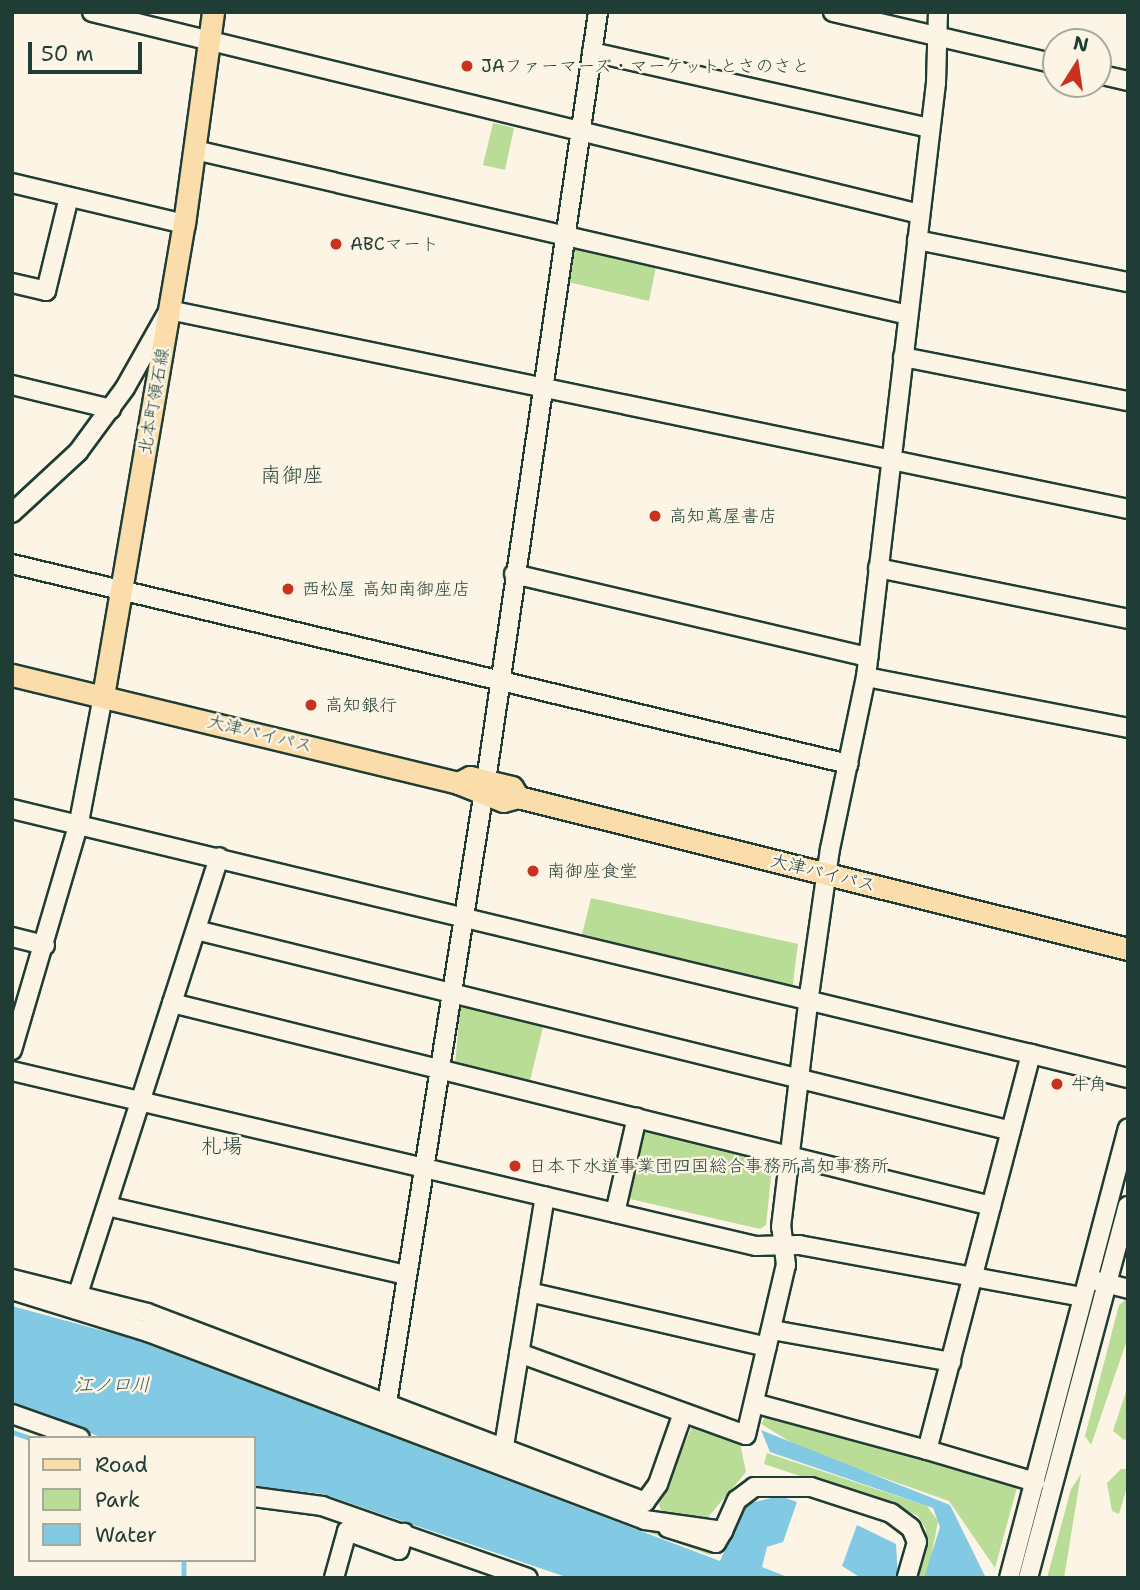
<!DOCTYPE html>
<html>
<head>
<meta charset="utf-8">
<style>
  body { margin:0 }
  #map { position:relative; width:1140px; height:1590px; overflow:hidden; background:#fcf5e5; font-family:"Shantell Sans","Klee One",sans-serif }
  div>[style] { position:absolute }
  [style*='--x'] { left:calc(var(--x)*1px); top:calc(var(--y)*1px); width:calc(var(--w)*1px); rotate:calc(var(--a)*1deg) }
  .green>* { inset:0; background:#b9dc96 }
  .water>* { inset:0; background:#82c9e4 }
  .stream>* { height:4.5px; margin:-2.25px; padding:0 2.25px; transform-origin:2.25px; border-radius:2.25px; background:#82c9e4 }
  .roads { filter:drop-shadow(2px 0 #1f3d34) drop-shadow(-2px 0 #1f3d34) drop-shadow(0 2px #1f3d34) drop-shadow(0 -2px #1f3d34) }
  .minor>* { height:18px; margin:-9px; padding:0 9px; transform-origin:9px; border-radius:9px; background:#fcf5e5 }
  .major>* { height:21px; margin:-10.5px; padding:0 10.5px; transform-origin:10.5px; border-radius:10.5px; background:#fbddab }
  .dots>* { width:19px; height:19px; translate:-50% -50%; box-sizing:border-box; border:4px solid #fcf5e5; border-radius:50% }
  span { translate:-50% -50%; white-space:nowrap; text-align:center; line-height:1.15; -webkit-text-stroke:5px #fcf5e5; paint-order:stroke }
  .poi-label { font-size:18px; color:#1f3d34 }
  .left { translate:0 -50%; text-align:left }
  .street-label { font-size:18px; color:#1f3d34 }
  .water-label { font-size:19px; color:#335957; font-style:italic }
  .quarter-label { font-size:21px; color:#1f3d34 }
  .frame { position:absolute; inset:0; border:14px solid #1f3d34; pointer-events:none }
  .legend { position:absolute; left:28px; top:1436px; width:228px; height:126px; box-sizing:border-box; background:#fcf5e5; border:2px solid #a4ab9e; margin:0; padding:9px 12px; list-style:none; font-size:21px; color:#1f3d34 }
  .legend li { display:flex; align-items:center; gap:14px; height:35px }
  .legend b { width:35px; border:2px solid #a4ab9e }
  .north { position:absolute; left:1042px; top:28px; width:70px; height:70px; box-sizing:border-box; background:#fcf5e5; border:2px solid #a4ab9e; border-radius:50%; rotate:12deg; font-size:19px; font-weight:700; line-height:28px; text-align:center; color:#1f3d34 }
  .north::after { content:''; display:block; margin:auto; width:24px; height:32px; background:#c8321e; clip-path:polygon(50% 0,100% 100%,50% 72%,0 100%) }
  .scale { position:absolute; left:28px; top:42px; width:114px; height:32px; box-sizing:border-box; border:4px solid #1f3d34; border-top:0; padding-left:9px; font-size:21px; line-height:24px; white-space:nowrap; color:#1f3d34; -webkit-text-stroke:5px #fcf5e5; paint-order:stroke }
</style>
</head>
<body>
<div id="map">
  <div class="green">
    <i style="clip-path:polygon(493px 123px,514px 128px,505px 170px,483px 165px)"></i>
    <i style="clip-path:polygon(575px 241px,657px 262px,649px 301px,568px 282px)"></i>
    <i style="clip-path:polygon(591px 898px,798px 944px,792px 990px,581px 939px)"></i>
    <i style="clip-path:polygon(466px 1004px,544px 1023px,529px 1085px,455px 1066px,460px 1007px)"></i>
    <i style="clip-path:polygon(646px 1127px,773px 1158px,766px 1225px,760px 1229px,626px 1198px)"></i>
    <i style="clip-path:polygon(1128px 1298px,1128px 1337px,1091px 1445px,1085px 1436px,1119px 1305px)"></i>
    <i style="clip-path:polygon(35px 1305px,67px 1311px,712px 1549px,710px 1555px)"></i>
    <i style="clip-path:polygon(1128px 1386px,1128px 1438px,1124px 1440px,1113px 1431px)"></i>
    <i style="clip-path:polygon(767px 1415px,1018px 1484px,995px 1568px,949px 1501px,802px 1449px,761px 1424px)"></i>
    <i style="clip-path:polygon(693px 1424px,740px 1443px,746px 1472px,704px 1522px,661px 1511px,659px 1504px)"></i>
    <i style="clip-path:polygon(767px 1453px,927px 1506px,938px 1521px,927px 1578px,916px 1578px,926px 1529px,917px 1515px,764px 1464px)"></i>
    <i style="clip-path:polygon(1121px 1469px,1128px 1469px,1128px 1484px,1119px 1514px,1112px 1511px,1107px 1483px)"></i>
    <i style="clip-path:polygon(1081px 1474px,1064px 1578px,1047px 1578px,1071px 1489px)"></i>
  </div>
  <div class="water">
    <i style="clip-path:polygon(12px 1306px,133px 1339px,720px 1561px,746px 1504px,780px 1496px,797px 1502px,783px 1542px,767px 1547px,762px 1567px,790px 1578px,569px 1578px,323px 1494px,254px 1486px,254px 1438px,103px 1438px,12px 1403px)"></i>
    <i style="clip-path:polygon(761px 1430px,950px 1505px,986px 1578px,924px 1578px,940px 1527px,933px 1508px,770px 1452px)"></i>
    <i style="clip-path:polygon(857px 1525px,896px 1544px,898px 1578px,861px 1578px,842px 1566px)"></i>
  </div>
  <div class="stream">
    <i style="--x:12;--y:1432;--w:19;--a:18"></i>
    <i style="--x:184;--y:1560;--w:18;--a:90"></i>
  </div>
  <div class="roads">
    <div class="minor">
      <i style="--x:92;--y:12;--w:852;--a:13.71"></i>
      <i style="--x:833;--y:12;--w:229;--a:13.1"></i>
      <i style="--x:592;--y:52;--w:346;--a:12.7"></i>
      <i style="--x:1098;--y:74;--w:31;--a:13"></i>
      <i style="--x:195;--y:150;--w:732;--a:13.03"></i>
      <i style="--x:12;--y:183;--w:177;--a:13.4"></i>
      <i style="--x:917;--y:240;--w:215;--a:11.3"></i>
      <i style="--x:12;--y:283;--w:35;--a:13"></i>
      <i style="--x:46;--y:291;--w:97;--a:-76.3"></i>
      <i style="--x:903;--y:357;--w:229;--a:11.1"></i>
      <i style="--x:12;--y:385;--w:102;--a:13.6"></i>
      <i style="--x:12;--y:513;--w:90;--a:-42.7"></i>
      <i style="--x:78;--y:452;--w:79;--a:-53.7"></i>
      <i style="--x:125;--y:388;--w:90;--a:-60.6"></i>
      <i style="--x:169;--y:310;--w:979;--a:11.72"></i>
      <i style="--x:12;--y:564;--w:860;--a:13.45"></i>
      <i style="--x:878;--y:568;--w:255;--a:11.5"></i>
      <i style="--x:514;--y:574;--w:364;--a:13.2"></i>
      <i style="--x:866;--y:677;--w:267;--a:11"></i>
      <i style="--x:486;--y:781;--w:777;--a:-81.71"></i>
      <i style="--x:12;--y:809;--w:1048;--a:13.52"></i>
      <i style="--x:1031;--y:1054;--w:409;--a:104.7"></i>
      <i style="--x:927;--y:1450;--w:179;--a:-164.8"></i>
      <i style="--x:196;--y:930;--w:839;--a:13.85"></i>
      <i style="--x:12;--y:937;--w:34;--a:14"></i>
      <i style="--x:172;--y:1003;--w:844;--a:13.92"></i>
      <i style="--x:12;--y:1050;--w:238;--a:-73.6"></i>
      <i style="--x:79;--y:822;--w:128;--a:-79.2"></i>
      <i style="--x:1031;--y:1054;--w:100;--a:13.9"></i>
      <i style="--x:12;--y:1071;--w:764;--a:13.24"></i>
      <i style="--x:756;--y:1246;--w:43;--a:-1.3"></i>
      <i style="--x:799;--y:1245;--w:288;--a:10.4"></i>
      <i style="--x:107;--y:1206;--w:308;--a:13"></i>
      <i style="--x:615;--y:1213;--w:98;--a:-77.1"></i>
      <i style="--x:12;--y:1279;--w:139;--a:14.1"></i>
      <i style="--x:147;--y:1313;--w:533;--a:20.78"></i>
      <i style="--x:645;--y:1502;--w:22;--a:-54"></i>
      <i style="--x:658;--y:1484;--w:75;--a:-70.6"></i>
      <i style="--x:1097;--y:1281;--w:32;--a:14"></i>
      <i style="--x:12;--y:1290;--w:142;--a:17.2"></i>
      <i style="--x:148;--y:1332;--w:531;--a:20.72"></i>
      <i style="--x:645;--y:1520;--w:79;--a:8"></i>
      <i style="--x:723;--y:1531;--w:34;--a:-66"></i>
      <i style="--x:737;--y:1500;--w:21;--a:-37"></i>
      <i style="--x:754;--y:1487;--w:57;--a:0"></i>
      <i style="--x:811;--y:1487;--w:84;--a:18"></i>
      <i style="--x:891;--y:1513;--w:25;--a:37"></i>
      <i style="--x:911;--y:1528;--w:15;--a:67"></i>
      <i style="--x:917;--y:1542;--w:37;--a:106"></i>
      <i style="--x:529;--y:1292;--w:244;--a:13"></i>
      <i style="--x:78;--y:1294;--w:459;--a:-72.1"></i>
      <i style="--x:772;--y:1330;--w:182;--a:10.1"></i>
      <i style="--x:519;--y:1353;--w:241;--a:19.9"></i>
      <i style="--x:746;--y:1435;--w:175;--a:-76.8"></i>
      <i style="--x:786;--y:1265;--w:38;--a:-97"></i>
      <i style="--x:781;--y:1227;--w:240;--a:-83.1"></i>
      <i style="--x:810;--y:989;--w:141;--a:-81.9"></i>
      <i style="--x:830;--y:849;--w:176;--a:-78.2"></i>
      <i style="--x:866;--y:677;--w:598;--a:-83.28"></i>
      <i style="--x:936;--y:83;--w:71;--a:-88.4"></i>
      <i style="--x:387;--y:1403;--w:614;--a:-81"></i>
      <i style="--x:12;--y:1414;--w:72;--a:19.4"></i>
      <i style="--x:504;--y:1446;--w:253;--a:-80.7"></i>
      <i style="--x:927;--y:1450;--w:113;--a:16.5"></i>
      <i style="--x:254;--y:1497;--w:69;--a:7.5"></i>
      <i style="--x:322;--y:1506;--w:218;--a:19.3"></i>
      <i style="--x:668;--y:1528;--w:50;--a:17.4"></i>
      <i style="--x:716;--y:1543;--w:14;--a:-60"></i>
      <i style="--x:334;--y:1578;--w:49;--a:-74.5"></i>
      <i style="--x:347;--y:1531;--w:55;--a:20.1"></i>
      <i style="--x:399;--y:1550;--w:18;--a:-74"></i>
      <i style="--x:1009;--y:1578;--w:465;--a:-75.2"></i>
      <i style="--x:1028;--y:1578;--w:385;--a:-75"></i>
    </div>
    <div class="major">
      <i style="--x:12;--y:675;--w:459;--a:13.6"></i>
      <i style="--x:458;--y:783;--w:48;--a:21.8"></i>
      <i style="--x:503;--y:801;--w:16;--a:-15"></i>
      <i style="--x:518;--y:797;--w:629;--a:13.99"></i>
      <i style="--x:103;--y:696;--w:479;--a:-80.3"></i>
      <i style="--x:184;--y:224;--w:214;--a:-82.2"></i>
      <i style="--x:458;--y:783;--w:13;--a:-27"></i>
      <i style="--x:470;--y:777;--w:43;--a:13.4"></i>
      <i style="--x:512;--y:787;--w:12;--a:59"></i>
    </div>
  </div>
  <div class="dots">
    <i style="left:467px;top:66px;background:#c8321e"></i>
    <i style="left:336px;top:244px;background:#c8321e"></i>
    <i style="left:655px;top:516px;background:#c8321e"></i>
    <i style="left:288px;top:589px;background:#c8321e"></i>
    <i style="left:311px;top:705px;background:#c8321e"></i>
    <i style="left:533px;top:871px;background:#c8321e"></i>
    <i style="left:1057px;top:1084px;background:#c8321e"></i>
    <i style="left:515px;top:1166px;background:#c8321e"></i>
  </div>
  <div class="poi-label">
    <span class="left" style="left:481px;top:66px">JAファーマーズ・マーケットとさのさと</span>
    <span class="left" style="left:350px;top:244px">ABCマート</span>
    <span class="left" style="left:669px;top:516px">高知蔦屋書店</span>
    <span class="left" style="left:302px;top:589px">西松屋 高知南御座店</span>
    <span class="left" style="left:325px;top:705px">高知銀行</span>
    <span class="left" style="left:547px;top:871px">南御座食堂</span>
    <span class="left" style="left:1071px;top:1084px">牛角</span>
    <span class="left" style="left:529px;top:1166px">日本下水道事業団四国総合事務所高知事務所</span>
  </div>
  <div class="street-label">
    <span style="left:154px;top:401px;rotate:-80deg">北本町領石線</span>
    <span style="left:260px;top:734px;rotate:14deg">大津バイパス</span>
    <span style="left:823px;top:873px;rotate:14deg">大津バイパス</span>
  </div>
  <div class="water-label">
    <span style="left:112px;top:1385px">江ノ口川</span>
  </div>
  <div class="quarter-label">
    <span style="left:292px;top:475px">南御座</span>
    <span style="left:222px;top:1146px">札場</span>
  </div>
  <div class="frame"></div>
  <ul class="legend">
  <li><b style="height:9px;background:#fbddab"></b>Road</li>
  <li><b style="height:19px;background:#b9dc96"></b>Park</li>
  <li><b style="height:19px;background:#82c9e4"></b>Water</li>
  </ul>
  <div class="north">N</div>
  <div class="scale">50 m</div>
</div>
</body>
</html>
